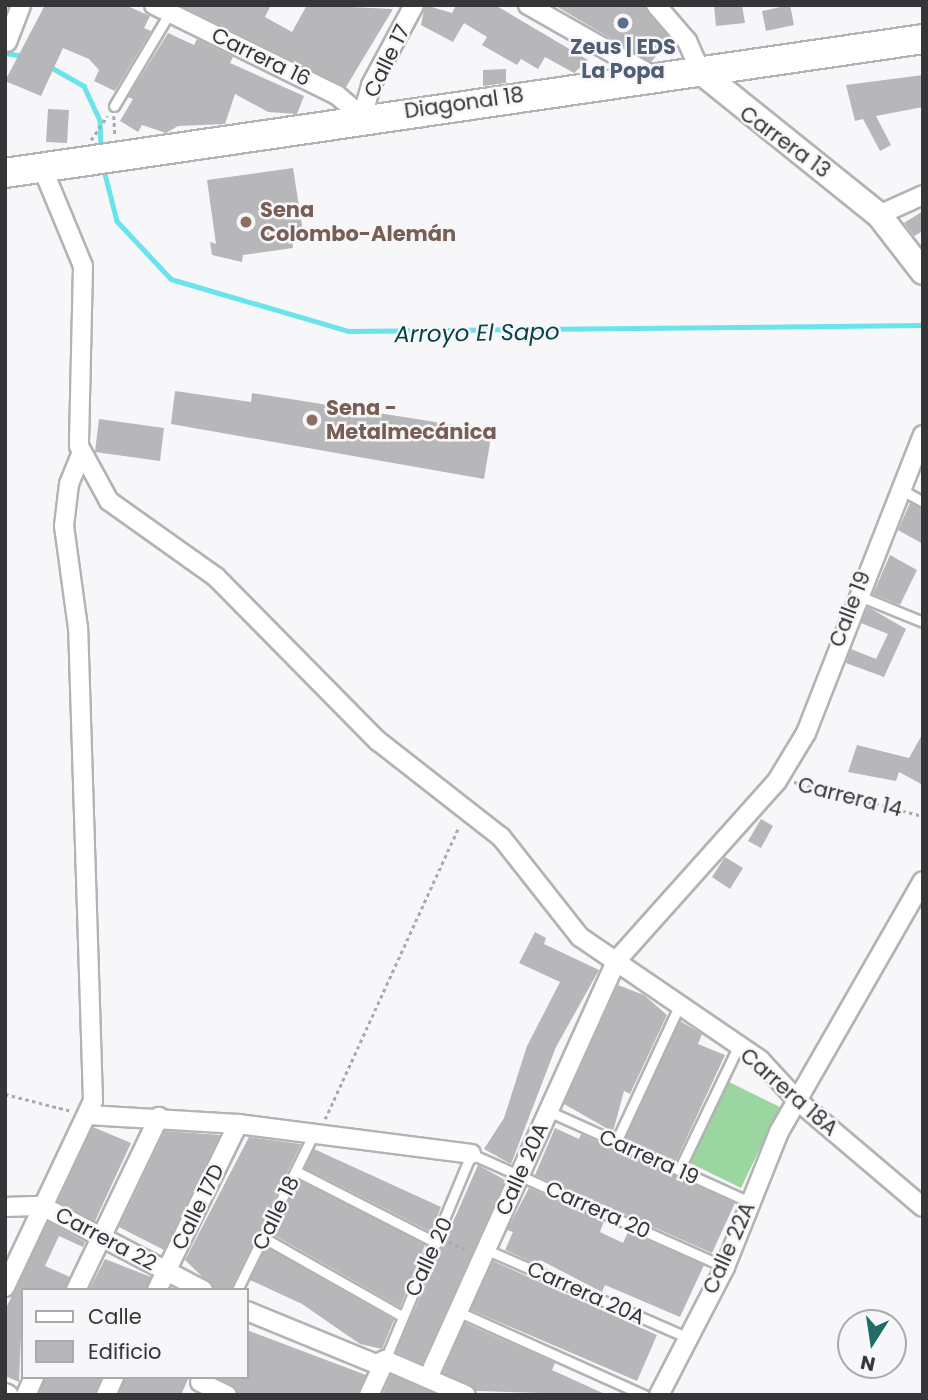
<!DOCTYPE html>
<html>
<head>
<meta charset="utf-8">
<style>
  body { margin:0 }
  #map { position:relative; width:928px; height:1400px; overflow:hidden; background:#f7f7fa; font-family:Poppins,sans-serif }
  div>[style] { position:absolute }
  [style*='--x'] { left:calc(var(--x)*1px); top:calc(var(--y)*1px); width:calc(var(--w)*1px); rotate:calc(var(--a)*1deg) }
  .green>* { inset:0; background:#9bd5a0 }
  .stream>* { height:4.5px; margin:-2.25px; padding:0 2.25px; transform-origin:2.25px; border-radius:2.25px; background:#69e3ec }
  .building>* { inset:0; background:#b7b6b9 }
  .path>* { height:2.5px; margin-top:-1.25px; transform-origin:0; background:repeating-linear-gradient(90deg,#a9a9ac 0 3.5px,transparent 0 7px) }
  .roads { filter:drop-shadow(2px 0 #b2b3b5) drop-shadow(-2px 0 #b2b3b5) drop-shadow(0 2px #b2b3b5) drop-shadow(0 -2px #b2b3b5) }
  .lane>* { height:9px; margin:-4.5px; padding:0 4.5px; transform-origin:4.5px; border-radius:4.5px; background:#fff }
  .street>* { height:18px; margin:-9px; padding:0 9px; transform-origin:9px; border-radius:9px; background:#fff }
  .secondary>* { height:24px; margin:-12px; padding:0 12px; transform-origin:12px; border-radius:12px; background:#fff }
  .primary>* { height:28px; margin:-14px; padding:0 14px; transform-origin:14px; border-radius:14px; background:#fff }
  .dots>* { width:19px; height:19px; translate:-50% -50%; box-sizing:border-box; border:4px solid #f7f7fa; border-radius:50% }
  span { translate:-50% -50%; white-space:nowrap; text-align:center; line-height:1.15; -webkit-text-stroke:5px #f7f7fa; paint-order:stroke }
  .service-label { font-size:21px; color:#4e5e75; font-weight:700 }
  .street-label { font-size:21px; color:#353637 }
  .education-label { font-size:21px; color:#785e54; font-weight:700 }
  .left { translate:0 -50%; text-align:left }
  .water-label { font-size:23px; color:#074246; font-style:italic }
  .frame { position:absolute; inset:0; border:7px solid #353637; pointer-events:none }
  .legend { position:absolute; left:21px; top:1288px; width:228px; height:91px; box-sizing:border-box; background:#f7f7fa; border:2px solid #a9aaac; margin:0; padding:9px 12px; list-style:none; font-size:21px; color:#353637 }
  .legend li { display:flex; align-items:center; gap:14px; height:35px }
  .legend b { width:35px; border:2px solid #a9aaac }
  .north { position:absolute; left:837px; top:1309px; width:70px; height:70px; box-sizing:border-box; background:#f7f7fa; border:2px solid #a9aaac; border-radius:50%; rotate:192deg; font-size:19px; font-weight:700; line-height:28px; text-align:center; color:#353637 }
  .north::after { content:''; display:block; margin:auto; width:24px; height:32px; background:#206c69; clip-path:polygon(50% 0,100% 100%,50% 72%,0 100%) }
</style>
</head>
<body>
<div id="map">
  <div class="green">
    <i style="clip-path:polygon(727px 1081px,780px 1107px,741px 1188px,688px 1162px)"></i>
  </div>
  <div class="stream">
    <i style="--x:5;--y:53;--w:20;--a:9"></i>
    <i style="--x:49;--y:66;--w:40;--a:29.7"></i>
    <i style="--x:84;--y:86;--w:38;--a:65"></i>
    <i style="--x:100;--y:121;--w:27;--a:88"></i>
    <i style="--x:104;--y:170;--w:53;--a:75.7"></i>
    <i style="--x:117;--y:221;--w:79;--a:47"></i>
    <i style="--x:171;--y:279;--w:185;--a:16.3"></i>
    <i style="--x:349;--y:331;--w:574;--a:-0.6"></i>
  </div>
  <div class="building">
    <i style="clip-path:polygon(45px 5px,125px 5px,150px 16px,144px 28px,151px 31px,115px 91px,94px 81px,99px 70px,89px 59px,63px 48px,41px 96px,5px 81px)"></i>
    <i style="clip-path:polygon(180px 5px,271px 5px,265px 17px,292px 32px,307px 5px,393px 9px,346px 87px)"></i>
    <i style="clip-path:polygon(425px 5px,452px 13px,456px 5px,495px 5px,588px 60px,574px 73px,545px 57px,538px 69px,521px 59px,517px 65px,482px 45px,487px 37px,464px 23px,453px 42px,421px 25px)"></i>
    <i style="clip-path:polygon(554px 5px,645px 5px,671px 40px,651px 62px)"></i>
    <i style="clip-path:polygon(714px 5px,742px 5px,745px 23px,716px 26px)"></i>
    <i style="clip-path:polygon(790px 5px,794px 25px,766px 31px,762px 11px)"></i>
    <i style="clip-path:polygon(168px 33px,194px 45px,197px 39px,233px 57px,230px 63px,304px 96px,297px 114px,268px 112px,235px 94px,225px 124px,178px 126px,166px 133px,142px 125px,138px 132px,120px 121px,133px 99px,128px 97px)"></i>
    <i style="clip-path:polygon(506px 69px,506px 83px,483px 86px,483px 70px)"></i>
    <i style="clip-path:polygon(923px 75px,923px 107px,876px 116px,891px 145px,880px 151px,863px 119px,855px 121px,846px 85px)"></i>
    <i style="clip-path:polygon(48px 109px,69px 110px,67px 143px,46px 142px)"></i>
    <i style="clip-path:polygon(293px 168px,303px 232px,291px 233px,293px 248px,243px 255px,242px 262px,212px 255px,210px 242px,216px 244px,207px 180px)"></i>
    <i style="clip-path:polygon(923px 211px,923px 231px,914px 236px,904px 223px)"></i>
    <i style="clip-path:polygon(175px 391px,251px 402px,252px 393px,492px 431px,484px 479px,171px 424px)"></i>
    <i style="clip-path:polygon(99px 419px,164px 428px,160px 461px,95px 452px)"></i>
    <i style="clip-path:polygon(910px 503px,923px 509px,923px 544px,898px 530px)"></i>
    <i style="clip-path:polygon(890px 555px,917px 570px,900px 605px,873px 594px)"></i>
    <i style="clip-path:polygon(868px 607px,906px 629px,884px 677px,846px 663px,851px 649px,876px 659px,888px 634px,861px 623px)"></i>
    <i style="clip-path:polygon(923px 733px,923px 785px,899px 772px,896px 781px,848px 772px,857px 745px,909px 758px)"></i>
    <i style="clip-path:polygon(761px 819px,773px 826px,761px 848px,748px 841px)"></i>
    <i style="clip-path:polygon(725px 857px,743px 868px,730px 889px,712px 877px)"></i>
    <i style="clip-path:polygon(535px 932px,546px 938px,544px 944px,599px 970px,556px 1047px,511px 1164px,484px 1149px,504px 1118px,527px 1046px,560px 982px,519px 963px)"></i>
    <i style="clip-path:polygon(618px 985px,644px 995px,667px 1015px,630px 1094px,624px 1091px,613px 1132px,564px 1104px)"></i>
    <i style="clip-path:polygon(680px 1021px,702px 1034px,698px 1044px,725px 1055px,676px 1161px,625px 1138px)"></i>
    <i style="clip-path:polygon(93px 1127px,131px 1143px,95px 1221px,58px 1202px)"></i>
    <i style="clip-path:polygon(555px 1128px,579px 1139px,581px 1134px,735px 1203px,712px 1253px,535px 1175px)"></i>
    <i style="clip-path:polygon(165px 1131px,220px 1135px,164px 1250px,119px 1227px)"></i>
    <i style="clip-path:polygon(249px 1137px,301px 1144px,230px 1290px,216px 1290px,185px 1260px)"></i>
    <i style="clip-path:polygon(314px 1149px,441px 1207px,431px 1232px,305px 1168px)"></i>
    <i style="clip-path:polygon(478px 1165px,505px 1180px,422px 1364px,396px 1352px)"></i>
    <i style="clip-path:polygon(299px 1180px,425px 1245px,400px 1307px,272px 1234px)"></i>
    <i style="clip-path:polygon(529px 1188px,604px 1221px,600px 1232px,623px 1243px,628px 1232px,704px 1265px,680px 1317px,605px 1285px,602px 1292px,540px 1260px,538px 1265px,505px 1250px,513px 1232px,507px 1230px)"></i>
    <i style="clip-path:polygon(48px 1222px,85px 1242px,83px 1247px,59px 1236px,45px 1266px,70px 1277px,65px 1290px,23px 1290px,19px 1382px,5px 1376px,5px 1310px)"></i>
    <i style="clip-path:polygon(266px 1247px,394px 1320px,382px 1349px,360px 1344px,302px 1304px,250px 1280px)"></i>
    <i style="clip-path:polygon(105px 1259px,151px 1277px,146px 1290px,89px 1290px)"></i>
    <i style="clip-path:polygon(493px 1261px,657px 1335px,637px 1381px,471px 1310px)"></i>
    <i style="clip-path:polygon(465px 1323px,555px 1363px,552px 1370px,607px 1395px,477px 1391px,443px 1373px)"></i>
    <i style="clip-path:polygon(247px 1330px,366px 1375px,358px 1395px,238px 1393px,216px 1377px,247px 1377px)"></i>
    <i style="clip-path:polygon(391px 1375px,436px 1394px,382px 1395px)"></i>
    <i style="clip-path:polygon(45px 1377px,101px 1377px,95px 1395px,39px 1395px)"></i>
    <i style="clip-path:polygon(125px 1377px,189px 1377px,181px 1395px,119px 1395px)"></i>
  </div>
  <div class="path">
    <i style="--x:114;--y:116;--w:18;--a:87"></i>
    <i style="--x:91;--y:140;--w:29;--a:-56"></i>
    <i style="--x:794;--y:782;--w:133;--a:14.8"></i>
    <i style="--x:5;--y:1094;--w:68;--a:14.4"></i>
    <i style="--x:325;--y:1119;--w:322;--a:-65.4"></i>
    <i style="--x:449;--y:1242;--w:21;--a:25"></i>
  </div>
  <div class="roads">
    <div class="lane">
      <i style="--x:114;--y:106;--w:109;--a:-59.2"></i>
      <i style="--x:900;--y:489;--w:26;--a:29"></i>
      <i style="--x:857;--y:595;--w:71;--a:22.2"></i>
      <i style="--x:548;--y:1111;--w:222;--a:24.3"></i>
      <i style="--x:616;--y:1142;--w:150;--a:-65.1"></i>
      <i style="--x:679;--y:1170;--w:136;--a:-64.4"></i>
      <i style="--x:296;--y:1171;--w:158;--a:27.1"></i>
      <i style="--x:264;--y:1238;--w:159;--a:29.5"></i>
      <i style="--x:487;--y:1250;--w:217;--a:23.6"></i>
      <i style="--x:237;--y:1290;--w:173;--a:-63.9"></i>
      <i style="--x:459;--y:1312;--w:203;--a:24.2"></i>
      <i style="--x:385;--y:1360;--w:223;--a:-67.3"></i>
      <i style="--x:471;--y:1154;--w:278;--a:24"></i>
    </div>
    <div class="street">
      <i style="--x:154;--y:5;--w:204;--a:26.2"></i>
      <i style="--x:337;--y:95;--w:33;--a:41"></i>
      <i style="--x:362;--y:117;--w:33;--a:-74"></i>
      <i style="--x:371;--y:85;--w:91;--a:-61.7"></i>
      <i style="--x:528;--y:5;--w:146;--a:29.6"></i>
      <i style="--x:656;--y:5;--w:48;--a:49.3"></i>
      <i style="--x:687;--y:41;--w:34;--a:66"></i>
      <i style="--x:7;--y:42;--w:40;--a:-69"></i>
      <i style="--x:42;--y:167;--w:107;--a:67.5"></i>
      <i style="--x:83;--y:266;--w:180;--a:91.3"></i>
      <i style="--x:79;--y:446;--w:63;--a:61.4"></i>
      <i style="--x:109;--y:501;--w:131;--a:35.4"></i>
      <i style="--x:216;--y:577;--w:231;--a:45.4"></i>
      <i style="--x:378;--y:741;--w:156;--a:38"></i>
      <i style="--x:501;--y:837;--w:127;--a:51.7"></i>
      <i style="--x:580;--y:937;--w:218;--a:34.3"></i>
      <i style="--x:760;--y:1060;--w:57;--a:47.1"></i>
      <i style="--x:799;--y:1102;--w:162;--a:40.3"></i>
      <i style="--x:879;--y:215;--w:48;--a:-24.4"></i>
      <i style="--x:88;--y:1115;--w:150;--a:3.4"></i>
      <i style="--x:238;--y:1124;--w:235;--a:7.3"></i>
      <i style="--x:5;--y:1207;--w:37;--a:-2"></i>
      <i style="--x:42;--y:1206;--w:182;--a:27.6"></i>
      <i style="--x:5;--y:1287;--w:206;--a:-64.7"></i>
      <i style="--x:93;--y:1101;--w:473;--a:-91.8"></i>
      <i style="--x:78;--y:628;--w:103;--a:-97.8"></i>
      <i style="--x:64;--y:526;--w:42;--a:-83.2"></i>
      <i style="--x:69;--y:484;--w:31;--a:-68"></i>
      <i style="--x:76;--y:1290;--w:192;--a:-64.4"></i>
      <i style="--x:157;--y:1290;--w:185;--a:-64"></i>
      <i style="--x:247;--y:1311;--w:139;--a:22.3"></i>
      <i style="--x:376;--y:1364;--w:10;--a:-24"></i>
      <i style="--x:385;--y:1360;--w:88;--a:23.4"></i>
      <i style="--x:428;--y:1378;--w:457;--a:-65.7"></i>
      <i style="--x:616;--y:961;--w:241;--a:-48.2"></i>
      <i style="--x:777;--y:781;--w:56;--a:-58.9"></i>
      <i style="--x:806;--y:733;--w:320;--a:-68.6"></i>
      <i style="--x:200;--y:1382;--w:30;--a:26"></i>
      <i style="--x:5;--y:1393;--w:4;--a:27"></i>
      <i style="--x:26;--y:1395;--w:20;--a:-66"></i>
      <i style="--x:106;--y:1395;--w:20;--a:-66"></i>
      <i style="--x:369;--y:1395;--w:38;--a:-65"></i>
      <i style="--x:659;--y:1395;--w:144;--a:-62.7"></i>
      <i style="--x:725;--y:1267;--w:145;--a:-68.2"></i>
      <i style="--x:779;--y:1132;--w:289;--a:-60.2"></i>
    </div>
    <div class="secondary">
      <i style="--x:701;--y:72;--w:228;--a:38.8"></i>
      <i style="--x:879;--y:215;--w:72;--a:52.3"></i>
    </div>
    <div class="primary">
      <i style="--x:5;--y:173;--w:928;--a:-8.3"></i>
    </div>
  </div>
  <div class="dots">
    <i style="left:623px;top:23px;background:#5c6f8a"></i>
    <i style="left:246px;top:222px;background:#8d6e63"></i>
    <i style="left:312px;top:420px;background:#8d6e63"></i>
  </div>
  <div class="service-label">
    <span style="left:623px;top:59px">Zeus | EDS<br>La Popa</span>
  </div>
  <div class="street-label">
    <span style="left:261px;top:57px;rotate:26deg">Carrera 16</span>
    <span style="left:387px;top:61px;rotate:-64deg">Calle 17</span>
    <span style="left:464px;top:103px;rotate:-8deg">Diagonal 18</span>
    <span style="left:785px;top:142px;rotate:36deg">Carrera 13</span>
    <span style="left:850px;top:609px;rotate:-69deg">Calle 19</span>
    <span style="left:850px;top:797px;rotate:14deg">Carrera 14</span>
    <span style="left:789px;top:1092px;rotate:41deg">Carrera 18A</span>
    <span style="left:649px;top:1157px;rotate:24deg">Carrera 19</span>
    <span style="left:522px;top:1169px;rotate:-66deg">Calle 20A</span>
    <span style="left:198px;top:1207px;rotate:-64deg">Calle 17D</span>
    <span style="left:598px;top:1210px;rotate:24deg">Carrera 20</span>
    <span style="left:276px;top:1213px;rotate:-64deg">Calle 18</span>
    <span style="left:106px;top:1239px;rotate:28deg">Carrera 22</span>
    <span style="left:729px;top:1248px;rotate:-66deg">Calle 22A</span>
    <span style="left:429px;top:1257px;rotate:-65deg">Calle 20</span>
    <span style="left:586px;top:1293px;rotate:24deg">Carrera 20A</span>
  </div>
  <div class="education-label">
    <span class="left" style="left:260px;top:222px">Sena<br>Colombo-Alemán</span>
    <span class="left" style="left:326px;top:420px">Sena -<br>Metalmecánica</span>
  </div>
  <div class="water-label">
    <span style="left:477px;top:333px;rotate:-1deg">Arroyo El Sapo</span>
  </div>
  <div class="frame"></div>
  <ul class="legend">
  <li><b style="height:9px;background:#fff"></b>Calle</li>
  <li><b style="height:19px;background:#b7b6b9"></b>Edificio</li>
  </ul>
  <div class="north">N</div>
</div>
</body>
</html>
